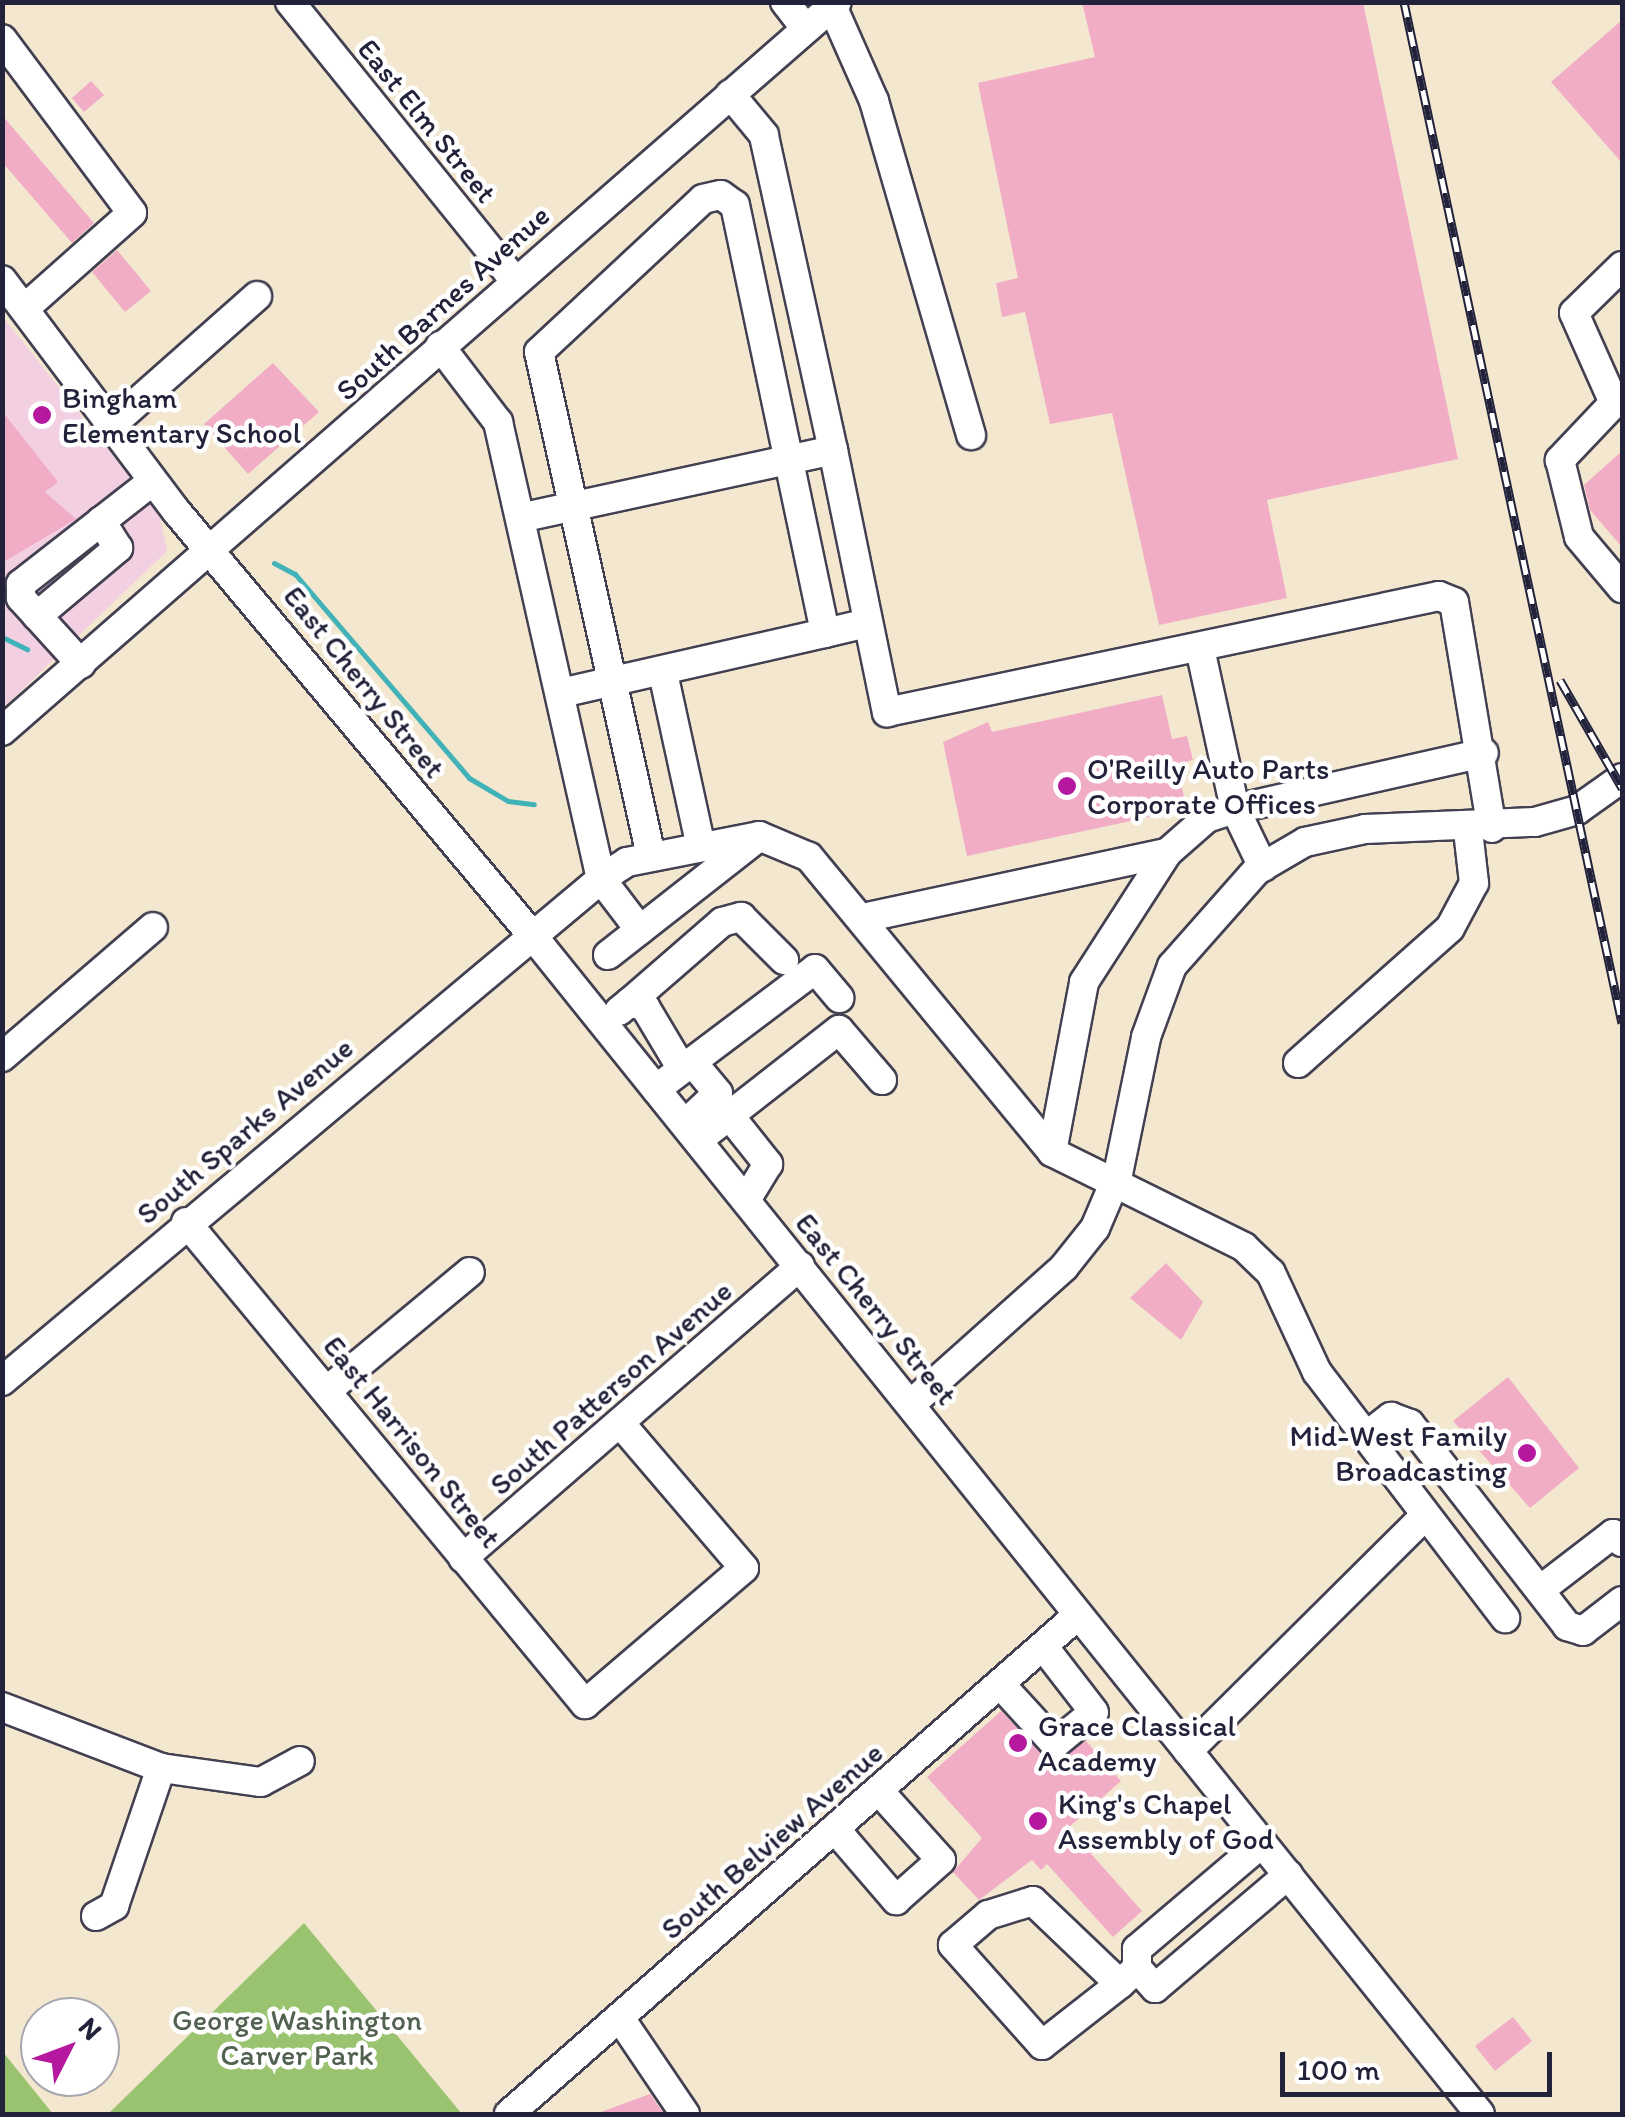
<!DOCTYPE html>
<html>
<head>
<meta charset="utf-8">
<style>
  body { margin:0 }
  #map { position:relative; width:1625px; height:2117px; overflow:hidden; background:#f4e7cf; font-family:Itim,sans-serif }
  div>[style] { position:absolute }
  [style*='--x'] { left:calc(var(--x)*1px); top:calc(var(--y)*1px); width:calc(var(--w)*1px); rotate:calc(var(--a)*1deg) }
  .built>* { inset:0; background:#f2cfe1 }
  .green>* { inset:0; background:#9ac36f }
  .stream>* { height:5px; margin:-2.5px; padding:0 2.5px; transform-origin:2.5px; border-radius:2.5px; background:#41b2b8 }
  .building>* { inset:0; background:#f2adc6 }
  .roads { filter:drop-shadow(2px 0 #424051) drop-shadow(-2px 0 #424051) drop-shadow(0 2px #424051) drop-shadow(0 -2px #424051) }
  .minor>* { height:28px; margin:-14px; padding:0 14px; transform-origin:14px; border-radius:14px; background:#fff }
  .rail>* { height:9px; margin-top:-4.5px; transform-origin:0; background:repeating-linear-gradient(90deg,#fff 0 15px,#22223b 0 30px); box-sizing:border-box; border-block:2px solid #22223b }
  .dots>* { width:28px; height:28px; translate:-50% -50%; box-sizing:border-box; border:5px solid #fff; border-radius:50% }
  span { translate:-50% -50%; white-space:nowrap; text-align:center; line-height:1.15; -webkit-text-stroke:9px #fff; paint-order:stroke }
  .street-label { font-size:30px; color:#22223b }
  .poi-label { font-size:30px; color:#22223b }
  .left { translate:0 -50%; text-align:left }
  .right { translate:-100% -50%; text-align:right }
  .park-label { font-size:30px; color:#526250 }
  .frame { position:absolute; inset:0; border:5px solid #22223b; pointer-events:none }
  .north { position:absolute; left:20px; top:1997px; width:100px; height:100px; box-sizing:border-box; background:#fff; border:2px solid #a7a7b1; border-radius:50%; rotate:48deg; font-size:28px; font-weight:700; line-height:40px; text-align:center; color:#22223b }
  .north::after { content:''; display:block; margin:auto; width:35px; height:45px; background:#b5179e; clip-path:polygon(50% 0,100% 100%,50% 72%,0 100%) }
  .scale { position:absolute; left:1280px; top:2052px; width:272px; height:45px; box-sizing:border-box; border:5px solid #22223b; border-top:0; padding-left:12px; font-size:30px; line-height:35px; white-space:nowrap; color:#22223b; -webkit-text-stroke:8px #fff; paint-order:stroke }
</style>
</head>
<body>
<div id="map">
  <div class="built">
    <i style="clip-path:polygon(2px 316px,159px 513px,167px 551px,3px 708px)"></i>
  </div>
  <div class="green">
    <i style="clip-path:polygon(304px 1923px,462px 2114px,108px 2114px)"></i>
    <i style="clip-path:polygon(3px 2052px,53px 2114px,3px 2114px)"></i>
  </div>
  <div class="stream">
    <i style="--x:274;--y:563;--w:24;--a:28"></i>
    <i style="--x:295;--y:574;--w:268;--a:49.5"></i>
    <i style="--x:469;--y:778;--w:45;--a:30.5"></i>
    <i style="--x:508;--y:801;--w:26;--a:7"></i>
    <i style="--x:2;--y:637;--w:28;--a:26"></i>
  </div>
  <div class="building">
    <i style="clip-path:polygon(1082px 2px,1363px 2px,1458px 459px,1267px 500px,1287px 598px,1159px 625px,1112px 413px,1050px 424px,1025px 312px,1002px 317px,996px 283px,1018px 278px,978px 83px,1095px 57px)"></i>
    <i style="clip-path:polygon(1622px 20px,1622px 163px,1551px 82px)"></i>
    <i style="clip-path:polygon(91px 81px,104px 95px,84px 112px,72px 98px)"></i>
    <i style="clip-path:polygon(2px 115px,94px 223px,72px 243px,2px 162px)"></i>
    <i style="clip-path:polygon(117px 250px,151px 291px,125px 312px,92px 272px)"></i>
    <i style="clip-path:polygon(273px 363px,319px 412px,248px 474px,204px 424px)"></i>
    <i style="clip-path:polygon(2px 411px,58px 482px,45px 492px,76px 519px,2px 563px)"></i>
    <i style="clip-path:polygon(1622px 451px,1622px 547px,1590px 510px,1584px 485px)"></i>
    <i style="clip-path:polygon(1162px 695px,1172px 739px,1187px 736px,1193px 760px,1176px 764px,1187px 809px,967px 856px,943px 742px,988px 722px,992px 732px)"></i>
    <i style="clip-path:polygon(1166px 1263px,1203px 1302px,1181px 1340px,1130px 1298px)"></i>
    <i style="clip-path:polygon(1508px 1377px,1579px 1468px,1530px 1508px,1453px 1421px)"></i>
    <i style="clip-path:polygon(1001px 1711px,1049px 1760px,1086px 1741px,1121px 1781px,1068px 1828px,1142px 1911px,1113px 1937px,1047px 1864px,1041px 1870px,1032px 1860px,979px 1900px,953px 1872px,982px 1838px,927px 1777px)"></i>
    <i style="clip-path:polygon(1513px 2017px,1532px 2041px,1495px 2071px,1475px 2046px)"></i>
    <i style="clip-path:polygon(650px 2094px,664px 2114px,598px 2114px,598px 2113px)"></i>
  </div>
  <div class="roads">
    <div class="minor">
      <i style="--x:290;--y:2;--w:357;--a:51.1"></i>
      <i style="--x:785;--y:2;--w:34;--a:52"></i>
      <i style="--x:832;--y:6;--w:104;--a:66.1"></i>
      <i style="--x:874;--y:101;--w:348;--a:73.8"></i>
      <i style="--x:2;--y:39;--w:217;--a:53.2"></i>
      <i style="--x:132;--y:213;--w:143;--a:138.4"></i>
      <i style="--x:1622;--y:266;--w:67;--a:135.6"></i>
      <i style="--x:1574;--y:313;--w:98;--a:66"></i>
      <i style="--x:1614;--y:403;--w:79;--a:133.5"></i>
      <i style="--x:1560;--y:460;--w:79;--a:76.1"></i>
      <i style="--x:1579;--y:537;--w:67;--a:49.9"></i>
      <i style="--x:2;--y:280;--w:291;--a:53"></i>
      <i style="--x:177;--y:512;--w:552;--a:50"></i>
      <i style="--x:532;--y:935;--w:1513;--a:51.2"></i>
      <i style="--x:440;--y:346;--w:96;--a:52.7"></i>
      <i style="--x:498;--y:422;--w:468;--a:77.3"></i>
      <i style="--x:601;--y:879;--w:64;--a:52.6"></i>
      <i style="--x:117;--y:420;--w:187;--a:-41.5"></i>
      <i style="--x:833;--y:450;--w:268;--a:78.4"></i>
      <i style="--x:887;--y:712;--w:564;--a:-11.87"></i>
      <i style="--x:1439;--y:596;--w:16;--a:22"></i>
      <i style="--x:1454;--y:602;--w:229;--a:80.5"></i>
      <i style="--x:524;--y:517;--w:316;--a:-12.2"></i>
      <i style="--x:833;--y:450;--w:322;--a:-102.4"></i>
      <i style="--x:764;--y:135;--w:53;--a:-129.7"></i>
      <i style="--x:37;--y:616;--w:106;--a:-40"></i>
      <i style="--x:118;--y:548;--w:32;--a:-122"></i>
      <i style="--x:81;--y:664;--w:89;--a:-132.3"></i>
      <i style="--x:21;--y:598;--w:14;--a:-90"></i>
      <i style="--x:21;--y:584;--w:167;--a:-38"></i>
      <i style="--x:663;--y:673;--w:174;--a:77.7"></i>
      <i style="--x:561;--y:693;--w:271;--a:-12.8"></i>
      <i style="--x:2;--y:731;--w:1108;--a:-41.12"></i>
      <i style="--x:651;--y:856;--w:516;--a:-102.53"></i>
      <i style="--x:539;--y:352;--w:224;--a:-43"></i>
      <i style="--x:703;--y:199;--w:18;--a:-13"></i>
      <i style="--x:721;--y:195;--w:17;--a:36"></i>
      <i style="--x:735;--y:205;--w:437;--a:78.1"></i>
      <i style="--x:825;--y:633;--w:43;--a:-13.4"></i>
      <i style="--x:1263;--y:867;--w:64;--a:-115.8"></i>
      <i style="--x:1235;--y:809;--w:255;--a:-12.7"></i>
      <i style="--x:863;--y:918;--w:311;--a:-12.1"></i>
      <i style="--x:608;--y:955;--w:189;--a:-38.1"></i>
      <i style="--x:630;--y:1002;--w:122;--a:-41"></i>
      <i style="--x:722;--y:922;--w:20;--a:-15"></i>
      <i style="--x:741;--y:917;--w:61;--a:45"></i>
      <i style="--x:619;--y:1011;--w:14;--a:-39"></i>
      <i style="--x:630;--y:1002;--w:16;--a:18"></i>
      <i style="--x:645;--y:1007;--w:72;--a:59.2"></i>
      <i style="--x:2;--y:1057;--w:199;--a:-40.7"></i>
      <i style="--x:1298;--y:1063;--w:203;--a:-41.6"></i>
      <i style="--x:1450;--y:928;--w:51;--a:-61.9"></i>
      <i style="--x:1474;--y:883;--w:53;--a:-96.5"></i>
      <i style="--x:656;--y:1089;--w:199;--a:-37"></i>
      <i style="--x:815;--y:969;--w:38;--a:50"></i>
      <i style="--x:729;--y:1115;--w:63;--a:51.5"></i>
      <i style="--x:768;--y:1164;--w:42;--a:121.4"></i>
      <i style="--x:685;--y:1124;--w:45;--a:-43.2"></i>
      <i style="--x:718;--y:1093;--w:40;--a:-130"></i>
      <i style="--x:698;--y:1140;--w:179;--a:-38"></i>
      <i style="--x:839;--y:1030;--w:66;--a:49.3"></i>
      <i style="--x:1052;--y:1152;--w:173;--a:-79.3"></i>
      <i style="--x:1084;--y:982;--w:153;--a:-57.2"></i>
      <i style="--x:1167;--y:853;--w:53;--a:-41.2"></i>
      <i style="--x:1207;--y:818;--w:29;--a:-18"></i>
      <i style="--x:1235;--y:809;--w:164;--a:-102.3"></i>
      <i style="--x:186;--y:1222;--w:626;--a:50.38"></i>
      <i style="--x:585;--y:1704;--w:209;--a:-40.5"></i>
      <i style="--x:744;--y:1568;--w:189;--a:-130.5"></i>
      <i style="--x:2;--y:1381;--w:782;--a:-39.97"></i>
      <i style="--x:601;--y:879;--w:31;--a:-33"></i>
      <i style="--x:627;--y:862;--w:135;--a:-11.1"></i>
      <i style="--x:759;--y:836;--w:54;--a:22.8"></i>
      <i style="--x:809;--y:857;--w:382;--a:50.5"></i>
      <i style="--x:1052;--y:1152;--w:214;--a:26.3"></i>
      <i style="--x:1244;--y:1247;--w:37;--a:44"></i>
      <i style="--x:1271;--y:1273;--w:109;--a:65.1"></i>
      <i style="--x:1317;--y:1372;--w:310;--a:52.6"></i>
      <i style="--x:329;--y:1389;--w:183;--a:-39.7"></i>
      <i style="--x:911;--y:1404;--w:205;--a:-41.8"></i>
      <i style="--x:1064;--y:1267;--w:50;--a:-51.5"></i>
      <i style="--x:1095;--y:1228;--w:59;--a:-66.9"></i>
      <i style="--x:1118;--y:1174;--w:140;--a:-78.4"></i>
      <i style="--x:1146;--y:1037;--w:76;--a:-69.9"></i>
      <i style="--x:1172;--y:966;--w:128;--a:-48.5"></i>
      <i style="--x:1257;--y:870;--w:56;--a:-30.3"></i>
      <i style="--x:1305;--y:842;--w:61;--a:-12.2"></i>
      <i style="--x:1365;--y:829;--w:170;--a:-2.4"></i>
      <i style="--x:1535;--y:822;--w:44;--a:-15.9"></i>
      <i style="--x:1577;--y:810;--w:55;--a:-35.4"></i>
      <i style="--x:1365;--y:1437;--w:33;--a:-38"></i>
      <i style="--x:1391;--y:1417;--w:20;--a:20"></i>
      <i style="--x:1410;--y:1424;--w:256;--a:52.1"></i>
      <i style="--x:1567;--y:1626;--w:17;--a:17"></i>
      <i style="--x:1583;--y:1631;--w:49;--a:-37.6"></i>
      <i style="--x:463;--y:1558;--w:446;--a:-40.9"></i>
      <i style="--x:1540;--y:1590;--w:92;--a:-37.5"></i>
      <i style="--x:1613;--y:1534;--w:12;--a:42"></i>
      <i style="--x:1000;--y:1684;--w:81;--a:47.5"></i>
      <i style="--x:1055;--y:1744;--w:50;--a:-39.4"></i>
      <i style="--x:1094;--y:1712;--w:83;--a:-127.7"></i>
      <i style="--x:2;--y:1707;--w:170;--a:21"></i>
      <i style="--x:161;--y:1768;--w:101;--a:8"></i>
      <i style="--x:261;--y:1782;--w:44;--a:-28.3"></i>
      <i style="--x:1188;--y:1751;--w:332;--a:-44.8"></i>
      <i style="--x:835;--y:1829;--w:94;--a:49.3"></i>
      <i style="--x:896;--y:1900;--w:60;--a:-41.6"></i>
      <i style="--x:941;--y:1860;--w:93;--a:-131.9"></i>
      <i style="--x:1262;--y:1843;--w:164;--a:139.7"></i>
      <i style="--x:1137;--y:1949;--w:19;--a:90"></i>
      <i style="--x:1137;--y:1968;--w:27;--a:48"></i>
      <i style="--x:1155;--y:1988;--w:175;--a:-40.4"></i>
      <i style="--x:96;--y:1916;--w:21;--a:-29"></i>
      <i style="--x:114;--y:1906;--w:146;--a:-71.2"></i>
      <i style="--x:1120;--y:1984;--w:99;--a:142"></i>
      <i style="--x:1042;--y:2045;--w:134;--a:-131.7"></i>
      <i style="--x:953;--y:1945;--w:46;--a:-40.6"></i>
      <i style="--x:988;--y:1915;--w:47;--a:-17.3"></i>
      <i style="--x:1033;--y:1901;--w:120;--a:43.7"></i>
      <i style="--x:1120;--y:1984;--w:23;--a:-43"></i>
      <i style="--x:620;--y:2018;--w:116;--a:55.9"></i>
      <i style="--x:509;--y:2114;--w:757;--a:-41.25"></i>
    </div>
  </div>
  <div class="rail">
    <i style="--x:1404;--y:2;--w:1044;--a:77.95"></i>
    <i style="--x:1560;--y:680;--w:125;--a:60.1"></i>
  </div>
  <div class="dots">
    <i style="left:42px;top:415px;background:#b5179e"></i>
    <i style="left:1067px;top:786px;background:#b5179e"></i>
    <i style="left:1527px;top:1453px;background:#b5179e"></i>
    <i style="left:1018px;top:1743px;background:#b5179e"></i>
    <i style="left:1038px;top:1821px;background:#b5179e"></i>
  </div>
  <div class="street-label">
    <span style="left:427px;top:121px;rotate:51deg">East Elm Street</span>
    <span style="left:443px;top:303px;rotate:-42deg">South Barnes Avenue</span>
    <span style="left:364px;top:682px;rotate:51deg">East Cherry Street</span>
    <span style="left:245px;top:1131px;rotate:-40deg">South Sparks Avenue</span>
    <span style="left:876px;top:1309px;rotate:51deg">East Cherry Street</span>
    <span style="left:611px;top:1388px;rotate:-41deg">South Patterson Avenue</span>
    <span style="left:412px;top:1442px;rotate:51deg">East Harrison Street</span>
    <span style="left:772px;top:1841px;rotate:-41deg">South Belview Avenue</span>
  </div>
  <div class="poi-label">
    <span class="left" style="left:62px;top:415px">Bingham<br>Elementary School</span>
    <span class="left" style="left:1087px;top:786px">O'Reilly Auto Parts<br>Corporate Offices</span>
    <span class="right" style="left:1507px;top:1453px">Mid-West Family<br>Broadcasting</span>
    <span class="left" style="left:1038px;top:1743px">Grace Classical<br>Academy</span>
    <span class="left" style="left:1058px;top:1821px">King's Chapel<br>Assembly of God</span>
  </div>
  <div class="park-label">
    <span style="left:297px;top:2037px">George Washington<br>Carver Park</span>
  </div>
  <div class="frame"></div>
  <div class="north">N</div>
  <div class="scale">100 m</div>
</div>
</body>
</html>
